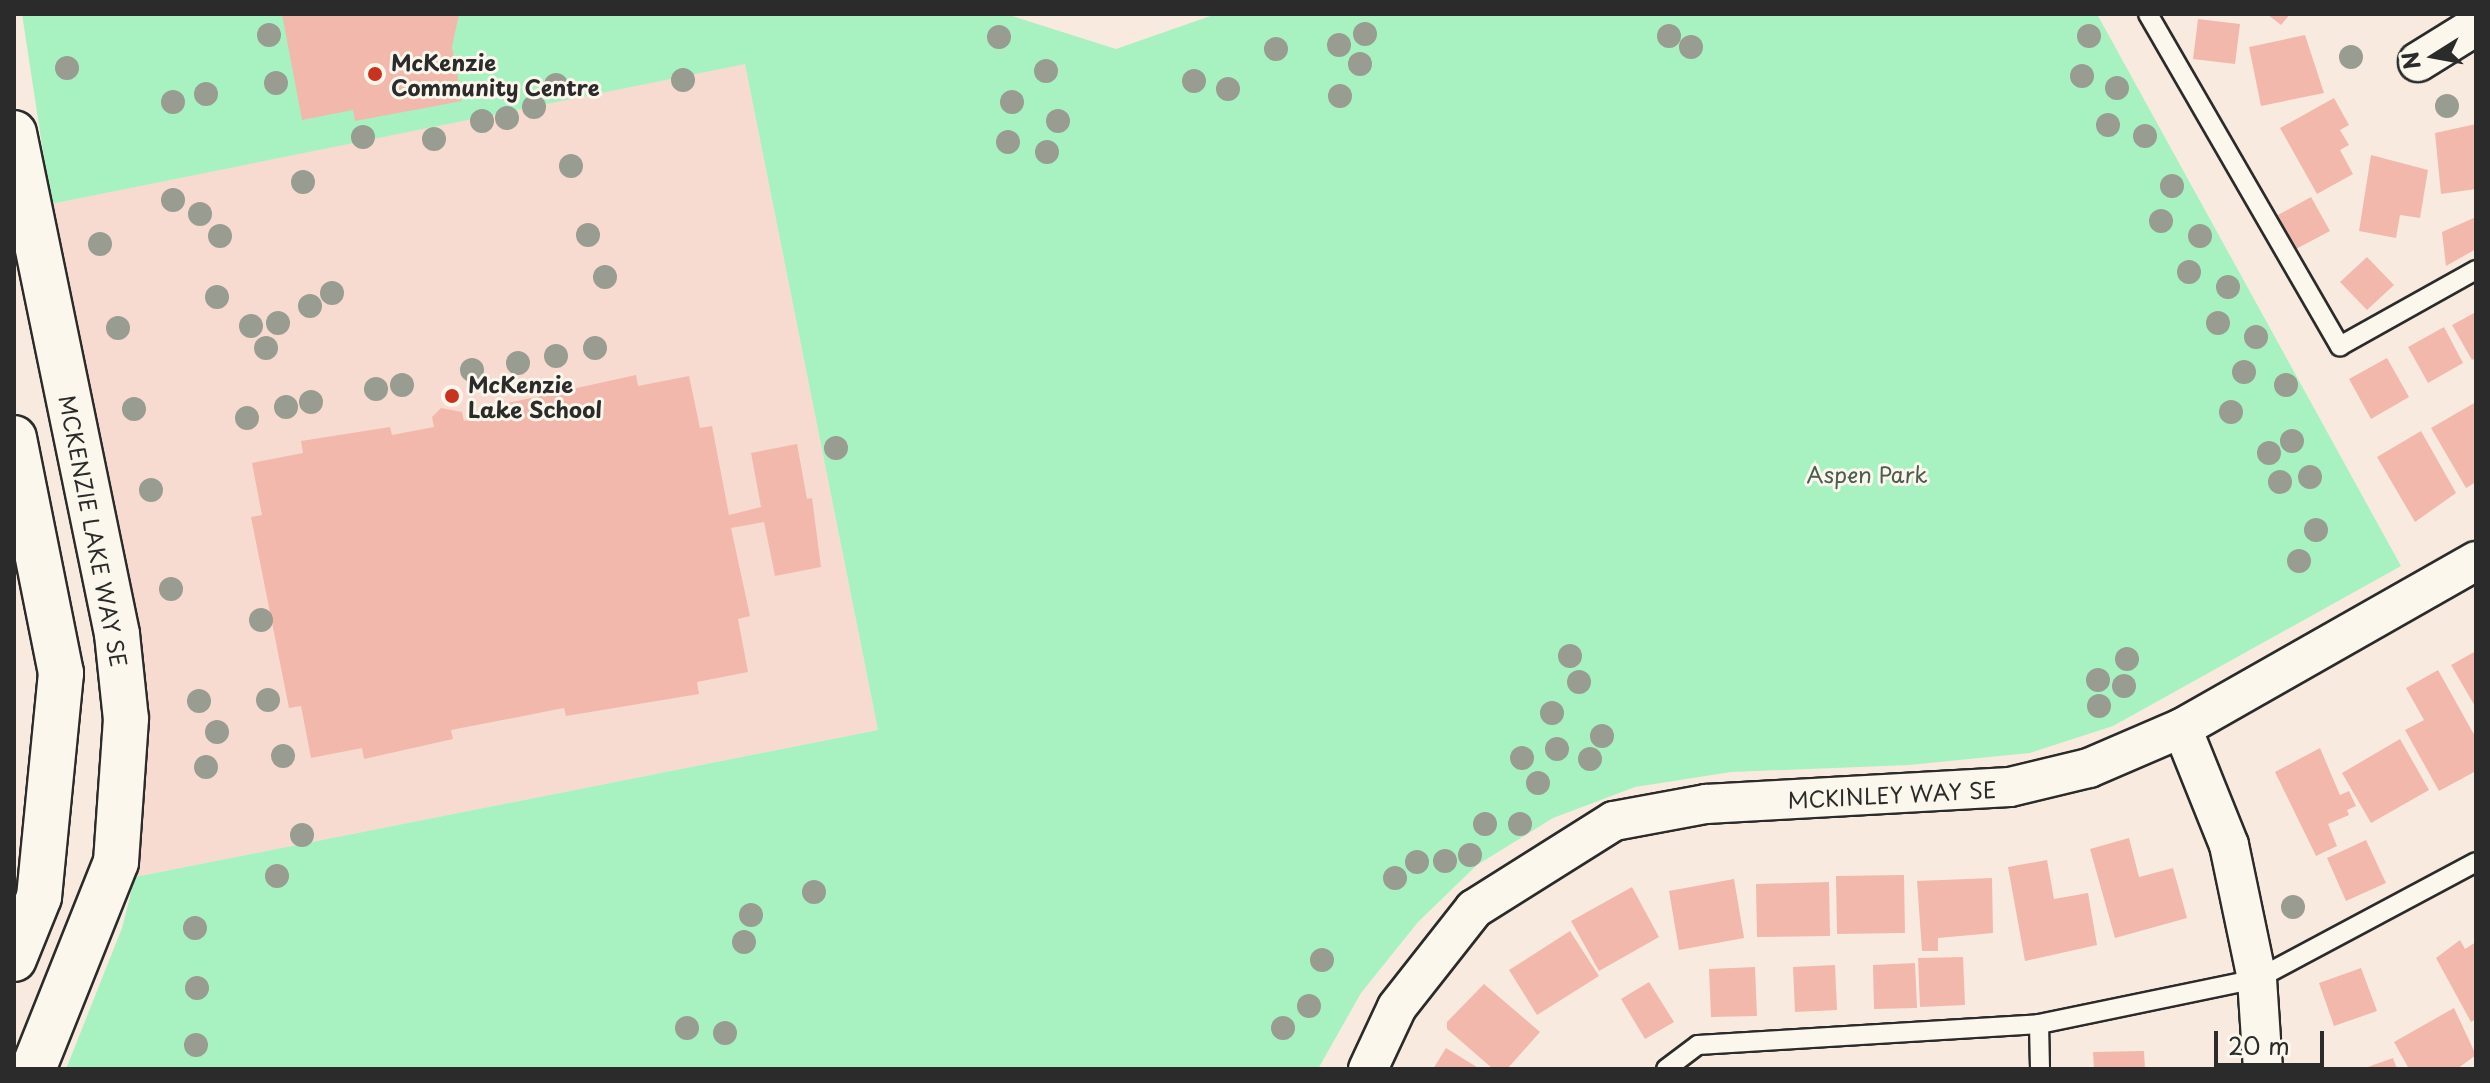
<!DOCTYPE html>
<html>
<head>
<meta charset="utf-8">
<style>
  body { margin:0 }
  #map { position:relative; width:2490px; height:1083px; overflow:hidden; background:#f9eadf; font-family:"Playpen Sans",sans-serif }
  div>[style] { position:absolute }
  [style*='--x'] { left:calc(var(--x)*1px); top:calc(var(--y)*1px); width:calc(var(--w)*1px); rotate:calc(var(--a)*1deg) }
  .built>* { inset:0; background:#f7dbd0 }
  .green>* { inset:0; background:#a8f2c1 }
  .building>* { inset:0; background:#f2b8ac }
  .roads { filter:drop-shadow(2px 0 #2b2b2b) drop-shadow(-2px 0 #2b2b2b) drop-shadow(0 2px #2b2b2b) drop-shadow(0 -2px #2b2b2b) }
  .lane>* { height:18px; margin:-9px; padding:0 9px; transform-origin:9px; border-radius:9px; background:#fbf7ec }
  .street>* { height:38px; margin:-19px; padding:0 19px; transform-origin:19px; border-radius:19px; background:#fbf7ec }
  .secondary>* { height:44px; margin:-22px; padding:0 22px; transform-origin:22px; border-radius:22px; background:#fbf7ec }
  .trees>* { width:24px; height:24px; margin:-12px; border-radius:50%; background:#999c90 }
  .dots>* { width:22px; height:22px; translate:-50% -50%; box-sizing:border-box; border:4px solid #fbf7ec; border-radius:50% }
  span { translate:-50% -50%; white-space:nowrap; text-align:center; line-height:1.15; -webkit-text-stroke:6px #fbf7ec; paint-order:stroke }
  .poi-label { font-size:22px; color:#2b2b2b; font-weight:700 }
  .left { translate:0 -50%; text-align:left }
  .park-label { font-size:22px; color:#4a5d50 }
  .street-label { font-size:22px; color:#2b2b2b }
  .frame { position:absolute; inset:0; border:16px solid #2b2b2b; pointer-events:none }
  .north { position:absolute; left:2394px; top:16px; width:80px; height:80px; -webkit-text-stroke:6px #fbf7ec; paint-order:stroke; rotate:259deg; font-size:22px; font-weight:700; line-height:32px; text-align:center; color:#2b2b2b }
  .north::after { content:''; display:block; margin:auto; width:28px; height:36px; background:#2b2b2b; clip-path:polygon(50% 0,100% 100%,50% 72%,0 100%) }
  .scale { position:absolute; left:2214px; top:1031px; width:110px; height:36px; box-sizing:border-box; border:4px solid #2b2b2b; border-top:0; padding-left:10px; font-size:24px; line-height:28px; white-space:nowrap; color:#2b2b2b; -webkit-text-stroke:6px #fbf7ec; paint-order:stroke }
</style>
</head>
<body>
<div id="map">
  <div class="built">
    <i style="clip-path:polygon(745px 63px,878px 730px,135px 877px,147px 719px,132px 588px,51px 204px)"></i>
  </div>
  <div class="green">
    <i style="clip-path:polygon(22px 14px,1006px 14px,1116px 49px,1216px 14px,2097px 14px,2401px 566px,2113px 726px,2030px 753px,1909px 765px,1731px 772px,1635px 787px,1553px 818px,1477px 865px,1418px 922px,1361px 993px,1318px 1069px,66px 1069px,122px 928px,135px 877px,878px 730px,745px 64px,51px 204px)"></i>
  </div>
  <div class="building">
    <i style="clip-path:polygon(282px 14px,459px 14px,452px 47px,462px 101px,355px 121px,353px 110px,302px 120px)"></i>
    <i style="clip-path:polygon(2267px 14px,2290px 14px,2281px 25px)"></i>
    <i style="clip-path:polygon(2198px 19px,2240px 24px,2235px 64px,2193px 59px)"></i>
    <i style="clip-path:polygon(2305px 35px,2324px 93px,2261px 106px,2249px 47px)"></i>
    <i style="clip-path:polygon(2334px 98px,2349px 125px,2340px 130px,2349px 145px,2340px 150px,2353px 174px,2317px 194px,2280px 128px)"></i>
    <i style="clip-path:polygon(2476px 124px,2476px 189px,2441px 194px,2435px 133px)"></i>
    <i style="clip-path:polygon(2371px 155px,2428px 170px,2420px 218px,2400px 215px,2396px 238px,2359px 231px)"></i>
    <i style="clip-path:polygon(2311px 197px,2330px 231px,2296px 249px,2278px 215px)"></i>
    <i style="clip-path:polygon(2476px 217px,2476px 249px,2446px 266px,2442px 232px)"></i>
    <i style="clip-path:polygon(2367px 257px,2394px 285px,2367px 310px,2340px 282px)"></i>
    <i style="clip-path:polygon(2476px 312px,2476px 358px,2472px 360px,2452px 325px)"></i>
    <i style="clip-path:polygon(2444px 327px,2463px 363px,2428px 383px,2408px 347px)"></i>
    <i style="clip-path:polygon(2387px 358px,2409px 397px,2371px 419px,2349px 379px)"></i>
    <i style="clip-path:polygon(636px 375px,638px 386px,689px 376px,700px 428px,712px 426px,729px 515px,761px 507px,751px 453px,797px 444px,807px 499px,812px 498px,821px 567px,775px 576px,764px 522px,731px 528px,750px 616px,738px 619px,748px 672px,697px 682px,699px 694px,566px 716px,564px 708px,451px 730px,453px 739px,364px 759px,362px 748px,311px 758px,301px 706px,289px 708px,251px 517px,262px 515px,252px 463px,303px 453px,301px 441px,390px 427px,392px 435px,434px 427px,432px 417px,441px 408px,462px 412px,464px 421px,505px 413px,503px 404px)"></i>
    <i style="clip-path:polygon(2476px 402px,2476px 482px,2466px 488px,2431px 428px)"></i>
    <i style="clip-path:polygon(2421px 431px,2456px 493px,2415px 522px,2377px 457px)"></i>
    <i style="clip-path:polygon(2476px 651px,2476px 708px,2451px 665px)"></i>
    <i style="clip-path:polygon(2438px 670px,2476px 738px,2476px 771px,2439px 791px,2405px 730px,2424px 720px,2406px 688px)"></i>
    <i style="clip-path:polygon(2400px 739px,2429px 790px,2371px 823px,2342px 773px)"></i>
    <i style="clip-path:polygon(2320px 748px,2340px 795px,2349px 791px,2356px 806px,2347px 810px,2349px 815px,2328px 824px,2337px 846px,2316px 856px,2275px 772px)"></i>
    <i style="clip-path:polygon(2129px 838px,2139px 877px,2173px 868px,2187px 918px,2115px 938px,2090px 849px)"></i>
    <i style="clip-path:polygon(2366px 840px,2386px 883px,2346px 901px,2327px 858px)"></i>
    <i style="clip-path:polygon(2047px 860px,2054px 899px,2088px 893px,2097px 945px,2025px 961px,2008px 867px)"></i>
    <i style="clip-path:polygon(1904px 875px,1905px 933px,1837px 934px,1836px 876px)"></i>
    <i style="clip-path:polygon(1992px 878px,1993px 933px,1938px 938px,1938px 951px,1922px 951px,1917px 881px)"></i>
    <i style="clip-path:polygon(1734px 879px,1744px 938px,1679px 950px,1669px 891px)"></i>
    <i style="clip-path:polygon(1829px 882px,1830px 936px,1757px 937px,1756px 884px)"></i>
    <i style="clip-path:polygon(1632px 887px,1659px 937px,1599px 971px,1571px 921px)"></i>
    <i style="clip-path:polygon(1570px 931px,1599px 976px,1537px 1015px,1509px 970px)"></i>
    <i style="clip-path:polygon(2460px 940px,2465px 949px,2476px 942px,2476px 1019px,2471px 1022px,2436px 958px)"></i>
    <i style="clip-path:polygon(1963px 957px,1965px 1005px,1920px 1007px,1918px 958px)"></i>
    <i style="clip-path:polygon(1915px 963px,1917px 1008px,1874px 1009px,1873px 965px)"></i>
    <i style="clip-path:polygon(1835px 965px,1837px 1010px,1795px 1012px,1793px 967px)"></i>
    <i style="clip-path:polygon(1755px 967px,1757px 1016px,1711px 1017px,1709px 969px)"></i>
    <i style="clip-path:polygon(2361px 968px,2377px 1011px,2334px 1026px,2319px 983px)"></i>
    <i style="clip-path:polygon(1649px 982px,1674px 1022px,1645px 1039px,1621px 999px)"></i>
    <i style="clip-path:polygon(1484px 984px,1540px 1032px,1507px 1069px,1493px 1069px,1447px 1029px,1447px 1022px)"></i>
    <i style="clip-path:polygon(2454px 1008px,2476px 1055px,2457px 1069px,2409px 1069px,2394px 1042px)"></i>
    <i style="clip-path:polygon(1446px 1048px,1480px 1069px,1433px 1069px)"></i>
    <i style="clip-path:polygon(2144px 1051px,2145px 1069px,2094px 1069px,2093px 1052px)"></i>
    <i style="clip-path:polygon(2393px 1058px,2397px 1069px,2362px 1069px)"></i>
  </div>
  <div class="roads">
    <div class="lane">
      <i style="--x:2148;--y:14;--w:384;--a:60"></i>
      <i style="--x:2340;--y:346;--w:156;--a:-29.2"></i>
      <i style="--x:2039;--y:1024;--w:45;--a:88.7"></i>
      <i style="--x:1666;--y:1069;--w:40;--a:-37"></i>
      <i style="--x:1698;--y:1045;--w:342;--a:-3.5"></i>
      <i style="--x:2039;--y:1024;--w:223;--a:-11.7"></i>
      <i style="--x:2257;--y:979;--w:248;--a:-28.1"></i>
    </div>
    <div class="street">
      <i style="--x:2418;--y:62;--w:68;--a:-31.8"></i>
      <i style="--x:2182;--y:728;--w:126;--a:68.1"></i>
      <i style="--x:2229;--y:845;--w:137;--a:78.2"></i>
      <i style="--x:2257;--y:979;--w:90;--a:86.2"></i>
      <i style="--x:1368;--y:1069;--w:68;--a:-64.9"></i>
      <i style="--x:1397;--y:1007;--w:125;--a:-51.8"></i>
      <i style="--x:1474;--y:909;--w:165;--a:-32.2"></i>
      <i style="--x:1614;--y:821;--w:94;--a:-10.5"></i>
      <i style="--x:1706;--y:804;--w:304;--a:-3.2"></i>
      <i style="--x:2010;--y:787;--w:81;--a:-13.5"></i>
      <i style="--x:2089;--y:768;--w:101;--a:-23.3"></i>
      <i style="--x:2182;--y:728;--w:338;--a:-29.6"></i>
    </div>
    <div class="secondary">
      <i style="--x:14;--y:133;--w:511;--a:78.38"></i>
      <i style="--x:117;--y:634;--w:85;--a:84"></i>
      <i style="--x:126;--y:719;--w:143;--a:94"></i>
      <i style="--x:116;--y:862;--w:223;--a:111.8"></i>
      <i style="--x:14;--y:438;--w:240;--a:78.7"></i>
      <i style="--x:61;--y:673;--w:225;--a:95.6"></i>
      <i style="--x:39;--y:897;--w:67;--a:112"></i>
    </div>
  </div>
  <div class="trees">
    <i style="left:1365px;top:34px"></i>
    <i style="left:269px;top:35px"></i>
    <i style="left:1669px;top:36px"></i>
    <i style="left:2089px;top:36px"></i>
    <i style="left:999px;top:37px"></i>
    <i style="left:1339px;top:45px"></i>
    <i style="left:1691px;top:47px"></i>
    <i style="left:1276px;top:49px"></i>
    <i style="left:2351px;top:57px"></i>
    <i style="left:1360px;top:64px"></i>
    <i style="left:67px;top:68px"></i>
    <i style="left:1046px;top:71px"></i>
    <i style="left:2082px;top:76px"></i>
    <i style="left:683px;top:80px"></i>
    <i style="left:1194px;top:81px"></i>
    <i style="left:276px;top:83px"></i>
    <i style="left:556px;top:85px"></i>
    <i style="left:2117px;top:88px"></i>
    <i style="left:1228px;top:89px"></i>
    <i style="left:206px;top:94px"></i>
    <i style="left:1340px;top:96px"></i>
    <i style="left:173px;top:102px"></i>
    <i style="left:1012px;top:102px"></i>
    <i style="left:2447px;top:106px"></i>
    <i style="left:534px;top:107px"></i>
    <i style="left:507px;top:118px"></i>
    <i style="left:482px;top:121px"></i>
    <i style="left:1058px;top:121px"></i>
    <i style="left:2108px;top:125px"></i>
    <i style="left:2145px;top:136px"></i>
    <i style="left:363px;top:137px"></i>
    <i style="left:434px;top:139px"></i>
    <i style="left:1008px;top:142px"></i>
    <i style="left:1047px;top:152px"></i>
    <i style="left:571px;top:166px"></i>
    <i style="left:303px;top:182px"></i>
    <i style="left:2172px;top:186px"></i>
    <i style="left:173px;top:200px"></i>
    <i style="left:200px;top:214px"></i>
    <i style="left:2161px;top:221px"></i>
    <i style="left:588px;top:235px"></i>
    <i style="left:220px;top:236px"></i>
    <i style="left:2200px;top:236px"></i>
    <i style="left:100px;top:244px"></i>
    <i style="left:2189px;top:272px"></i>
    <i style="left:605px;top:277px"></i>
    <i style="left:2228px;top:287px"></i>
    <i style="left:332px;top:293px"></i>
    <i style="left:217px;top:297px"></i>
    <i style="left:310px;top:306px"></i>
    <i style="left:278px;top:323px"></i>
    <i style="left:2218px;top:323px"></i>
    <i style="left:251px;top:326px"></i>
    <i style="left:118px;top:328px"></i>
    <i style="left:2256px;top:337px"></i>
    <i style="left:266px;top:348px"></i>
    <i style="left:595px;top:348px"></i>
    <i style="left:556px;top:356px"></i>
    <i style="left:518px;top:363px"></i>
    <i style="left:472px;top:370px"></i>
    <i style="left:2244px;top:372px"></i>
    <i style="left:402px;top:385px"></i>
    <i style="left:2286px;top:385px"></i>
    <i style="left:376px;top:389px"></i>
    <i style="left:311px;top:402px"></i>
    <i style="left:286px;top:407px"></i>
    <i style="left:134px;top:409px"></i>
    <i style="left:2231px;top:412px"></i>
    <i style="left:247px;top:418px"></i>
    <i style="left:2292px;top:441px"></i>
    <i style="left:836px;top:448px"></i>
    <i style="left:2269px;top:453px"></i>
    <i style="left:2310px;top:477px"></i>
    <i style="left:2280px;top:482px"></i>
    <i style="left:151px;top:490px"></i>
    <i style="left:2316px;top:530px"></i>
    <i style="left:2299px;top:561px"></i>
    <i style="left:171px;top:589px"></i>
    <i style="left:261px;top:620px"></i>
    <i style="left:1570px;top:656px"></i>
    <i style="left:2127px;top:659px"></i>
    <i style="left:2098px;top:680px"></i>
    <i style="left:1579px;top:682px"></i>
    <i style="left:2124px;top:686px"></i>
    <i style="left:268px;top:700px"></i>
    <i style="left:199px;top:701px"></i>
    <i style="left:2099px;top:706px"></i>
    <i style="left:1552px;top:713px"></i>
    <i style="left:217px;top:732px"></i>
    <i style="left:1602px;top:736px"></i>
    <i style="left:1557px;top:749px"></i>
    <i style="left:283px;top:756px"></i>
    <i style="left:1522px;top:758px"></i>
    <i style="left:1590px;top:759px"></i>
    <i style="left:206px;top:767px"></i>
    <i style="left:1538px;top:783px"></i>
    <i style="left:1485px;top:824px"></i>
    <i style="left:1520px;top:824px"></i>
    <i style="left:302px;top:835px"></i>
    <i style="left:1470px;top:855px"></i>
    <i style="left:1445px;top:861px"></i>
    <i style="left:1417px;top:862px"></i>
    <i style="left:277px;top:876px"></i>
    <i style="left:1395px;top:878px"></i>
    <i style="left:814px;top:892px"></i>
    <i style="left:2293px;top:907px"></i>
    <i style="left:751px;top:915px"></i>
    <i style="left:195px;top:928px"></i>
    <i style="left:744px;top:942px"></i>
    <i style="left:1322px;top:960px"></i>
    <i style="left:197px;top:988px"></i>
    <i style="left:1309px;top:1006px"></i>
    <i style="left:687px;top:1028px"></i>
    <i style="left:1283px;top:1028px"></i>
    <i style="left:725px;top:1033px"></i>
    <i style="left:196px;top:1045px"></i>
  </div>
  <div class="dots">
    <i style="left:375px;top:74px;background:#c8321e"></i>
    <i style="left:452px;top:396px;background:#c8321e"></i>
  </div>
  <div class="poi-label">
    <span class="left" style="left:391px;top:74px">McKenzie<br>Community Centre</span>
    <span class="left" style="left:468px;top:396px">McKenzie<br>Lake School</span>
  </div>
  <div class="park-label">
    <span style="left:1867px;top:474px">Aspen Park</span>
  </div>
  <div class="street-label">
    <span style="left:94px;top:531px;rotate:79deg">MCKENZIE LAKE WAY SE</span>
    <span style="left:1892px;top:794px;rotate:-3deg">MCKINLEY WAY SE</span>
  </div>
  <div class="frame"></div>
  <div class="north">N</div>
  <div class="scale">20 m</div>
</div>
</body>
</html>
